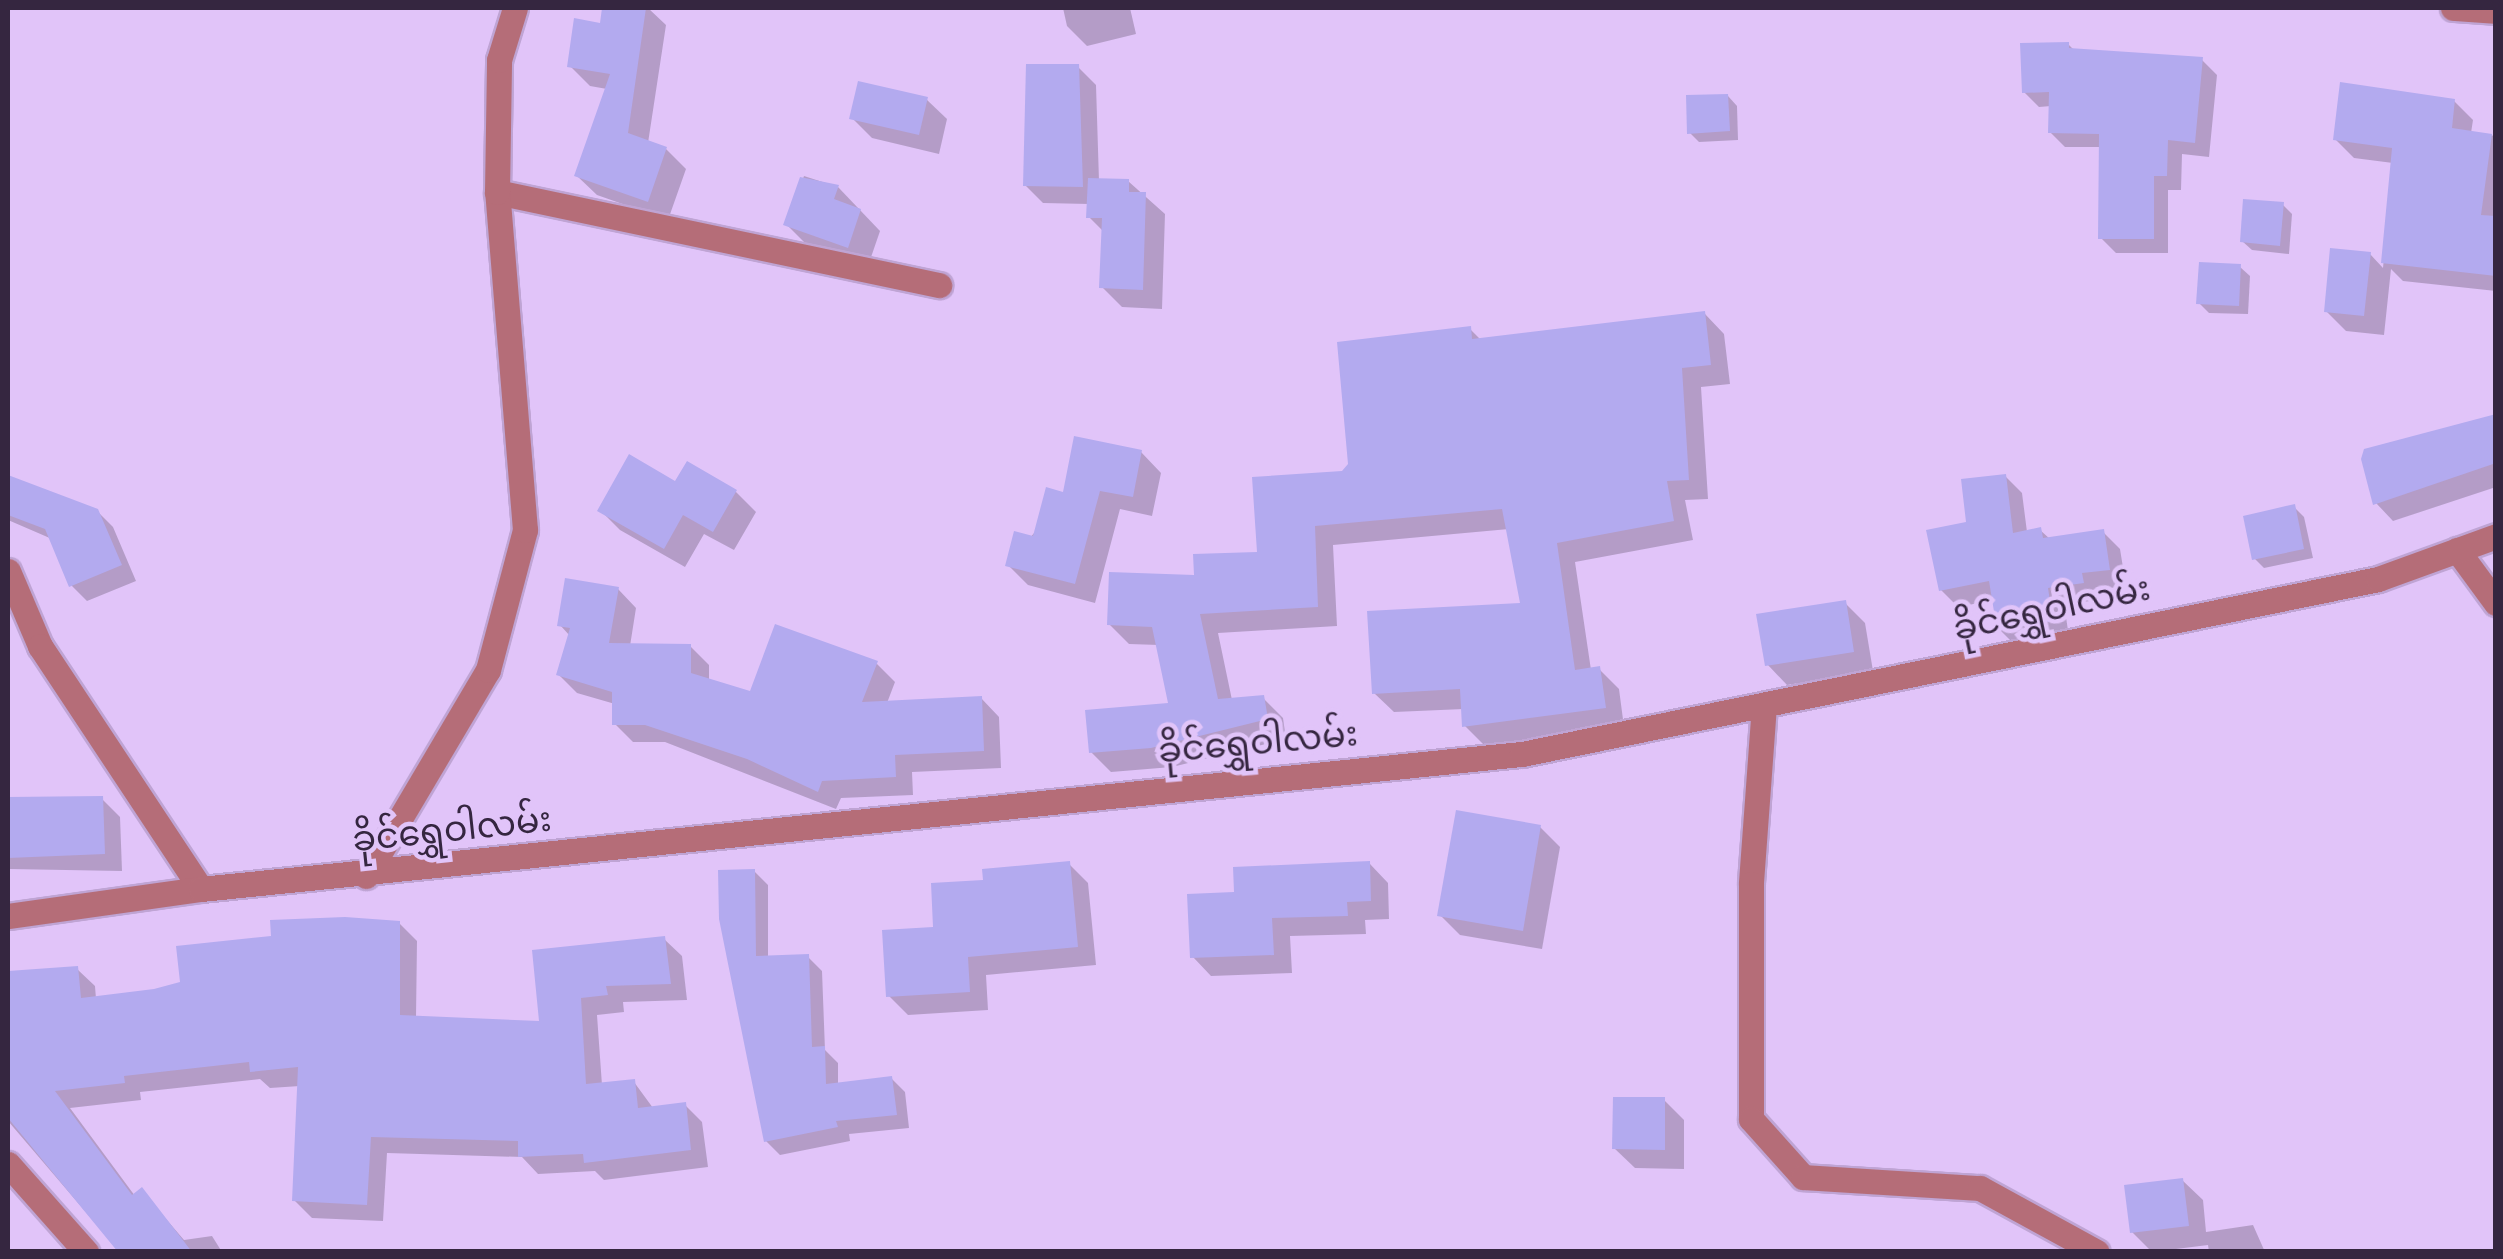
<!DOCTYPE html>
<html>
<head>
<meta charset="utf-8">
<style>
  body { margin:0 }
  #map { position:relative; width:2503px; height:1259px; overflow:hidden; background:#e1c4f9; font-family:"Alegreya Sans","Noto Sans Myanmar",sans-serif }
  div>[style] { position:absolute }
  [style*='--x'] { left:calc(var(--x)*1px); top:calc(var(--y)*1px); width:calc(var(--w)*1px); rotate:calc(var(--a)*1deg) }
  .shadow>* { inset:0; background:#0003 }
  .building>* { inset:0; background:#b3aaef }
  .roads { filter:drop-shadow(2px 0 #bfa4d4) drop-shadow(-2px 0 #bfa4d4) drop-shadow(0 2px #bfa4d4) drop-shadow(0 -2px #bfa4d4) }
  .minor>* { height:25px; margin:-12.5px; padding:0 12.5px; transform-origin:12.5px; border-radius:12.5px; background:#b56d78 }
  span { translate:-50% -50%; white-space:nowrap; text-align:center; line-height:1.15; -webkit-text-stroke:9px #e1c4f9; paint-order:stroke }
  .street-label { font-size:35px; color:#352640 }
  .frame { position:absolute; inset:0; border:10px solid #352640; pointer-events:none }
</style>
</head>
<body>
<div id="map">
  <div class="shadow">
    <i style="clip-path:polygon(605px 8px,648px 8px,666px 25px,648px 143px,666px 149px,686px 169px,668px 220px,597px 195px,576px 175px,607px 89px,590px 86px,570px 66px,602px 26px)"></i>
    <i style="clip-path:polygon(1063px 8px,1130px 8px,1136px 34px,1087px 46px,1067px 26px)"></i>
    <i style="clip-path:polygon(2068px 44px,2075px 51px,2202px 60px,2217px 75px,2209px 157px,2182px 154px,2181px 190px,2168px 190px,2168px 253px,2116px 253px,2101px 238px,2102px 147px,2065px 147px,2050px 132px,2051px 106px,2039px 107px,2024px 92px)"></i>
    <i style="clip-path:polygon(1078px 67px,1096px 85px,1099px 181px,1128px 181px,1165px 214px,1162px 309px,1122px 307px,1102px 287px,1104px 232px,1089px 217px,1089px 204px,1043px 203px,1025px 185px)"></i>
    <i style="clip-path:polygon(1728px 96px,1737px 106px,1738px 140px,1699px 142px,1690px 133px)"></i>
    <i style="clip-path:polygon(926px 99px,947px 119px,939px 154px,872px 138px,852px 118px)"></i>
    <i style="clip-path:polygon(2454px 101px,2473px 120px,2471px 133px,2496px 136px,2496px 291px,2403px 281px,2391px 269px,2384px 335px,2346px 331px,2326px 311px,2370px 254px,2383px 268px,2393px 163px,2354px 158px,2336px 140px)"></i>
    <i style="clip-path:polygon(804px 176px,838px 187px,880px 231px,868px 266px,806px 244px,786px 224px)"></i>
    <i style="clip-path:polygon(2283px 205px,2292px 214px,2289px 254px,2252px 250px,2242px 241px)"></i>
    <i style="clip-path:polygon(2240px 267px,2250px 276px,2248px 314px,2209px 313px,2199px 303px)"></i>
    <i style="clip-path:polygon(1705px 314px,1724px 334px,1730px 384px,1701px 387px,1708px 499px,1685px 500px,1693px 540px,1575px 562px,1591px 670px,1599px 669px,1619px 689px,1624px 727px,1485px 746px,1465px 726px,1464px 709px,1394px 712px,1374px 693px,1522px 605px,1509px 529px,1333px 545px,1337px 626px,1218px 633px,1232px 700px,1263px 698px,1283px 718px,1286px 739px,1172px 767px,1111px 772px,1091px 752px,1171px 705px,1159px 645px,1129px 644px,1109px 624px,1196px 578px,1260px 555px,1344px 474px,1470px 329px,1481px 340px)"></i>
    <i style="clip-path:polygon(2496px 416px,2496px 487px,2393px 521px,2376px 503px)"></i>
    <i style="clip-path:polygon(1141px 452px,1161px 473px,1152px 516px,1120px 509px,1095px 603px,1028px 585px,1008px 565px,1065px 495px)"></i>
    <i style="clip-path:polygon(2005px 476px,2022px 493px,2027px 532px,2040px 530px,2050px 539px,2103px 532px,2120px 549px,2126px 586px,2098px 590px,2100px 600px,2064px 604px,2069px 637px,2016px 646px,1999px 629px,1994px 600px,1958px 607px,1941px 590px,1969px 524px)"></i>
    <i style="clip-path:polygon(9px 478px,97px 511px,113px 527px,136px 581px,87px 601px,72px 586px,52px 539px,8px 520px)"></i>
    <i style="clip-path:polygon(676px 484px,736px 492px,756px 512px,734px 550px,704px 534px,685px 567px,620px 530px,600px 510px)"></i>
    <i style="clip-path:polygon(2294px 507px,2304px 517px,2313px 558px,2264px 568px,2255px 559px)"></i>
    <i style="clip-path:polygon(618px 589px,636px 608px,630px 646px,690px 646px,709px 665px,709px 681px,752px 694px,877px 664px,895px 682px,887px 703px,981px 698px,999px 717px,1001px 768px,912px 772px,913px 795px,841px 798px,836px 809px,665px 742px,633px 742px,615px 724px,615px 704px,577px 693px,558px 674px,570px 636px,560px 625px)"></i>
    <i style="clip-path:polygon(1845px 603px,1865px 623px,1873px 671px,1787px 685px,1767px 664px)"></i>
    <i style="clip-path:polygon(102px 799px,120px 817px,122px 871px,8px 869px,8px 800px)"></i>
    <i style="clip-path:polygon(1540px 827px,1560px 847px,1542px 949px,1460px 935px,1440px 915px)"></i>
    <i style="clip-path:polygon(1069px 864px,1088px 883px,1096px 965px,986px 975px,988px 1010px,908px 1015px,889px 996px,936px 929px,986px 882px)"></i>
    <i style="clip-path:polygon(1370px 864px,1388px 883px,1389px 919px,1365px 920px,1366px 934px,1290px 936px,1292px 973px,1211px 976px,1193px 957px,1237px 894px)"></i>
    <i style="clip-path:polygon(754px 871px,768px 885px,768px 958px,808px 957px,822px 971px,825px 1050px,838px 1063px,838px 1085px,891px 1078px,905px 1092px,909px 1128px,849px 1134px,850px 1141px,780px 1155px,766px 1141px,721px 919px)"></i>
    <i style="clip-path:polygon(399px 923px,417px 941px,416px 1018px,542px 1024px,664px 939px,682px 956px,687px 1000px,623px 1002px,624px 1012px,597px 1015px,602px 1085px,634px 1082px,653px 1108px,685px 1105px,702px 1122px,708px 1167px,604px 1180px,595px 1171px,538px 1174px,522px 1157px,387px 1153px,383px 1221px,312px 1218px,294px 1200px,300px 1086px,270px 1088px,260px 1079px,140px 1092px,141px 1100px,70px 1108px,135px 1196px,142px 1191px,184px 1240px,212px 1236px,222px 1252px,120px 1252px,8px 1121px,8px 1013px,77px 969px,95px 986px,96px 999px,155px 992px)"></i>
    <i style="clip-path:polygon(1664px 1100px,1684px 1120px,1684px 1169px,1635px 1168px,1614px 1148px)"></i>
    <i style="clip-path:polygon(2182px 1180px,2203px 1200px,2206px 1232px,2253px 1225px,2265px 1252px,2209px 1252px,2208px 1245px,2152px 1252px,2132px 1232px)"></i>
  </div>
  <div class="building">
    <i style="clip-path:polygon(602px 8px,646px 8px,628px 133px,667px 147px,648px 202px,574px 176px,610px 74px,567px 67px,574px 18px,600px 23px)"></i>
    <i style="clip-path:polygon(2069px 42px,2069px 48px,2203px 57px,2195px 143px,2168px 140px,2167px 176px,2154px 176px,2154px 239px,2098px 239px,2099px 134px,2048px 133px,2049px 92px,2022px 93px,2020px 43px)"></i>
    <i style="clip-path:polygon(1026px 64px,1079px 64px,1083px 187px,1023px 186px)"></i>
    <i style="clip-path:polygon(858px 81px,928px 97px,919px 135px,849px 119px)"></i>
    <i style="clip-path:polygon(2340px 82px,2455px 99px,2452px 128px,2492px 134px,2481px 215px,2496px 216px,2496px 276px,2381px 263px,2392px 148px,2333px 140px)"></i>
    <i style="clip-path:polygon(1728px 94px,1730px 131px,1687px 134px,1686px 95px)"></i>
    <i style="clip-path:polygon(800px 177px,839px 185px,834px 199px,861px 209px,848px 248px,783px 225px)"></i>
    <i style="clip-path:polygon(1088px 178px,1129px 179px,1129px 192px,1146px 192px,1143px 290px,1099px 288px,1102px 218px,1086px 218px)"></i>
    <i style="clip-path:polygon(2243px 199px,2284px 202px,2280px 246px,2240px 242px)"></i>
    <i style="clip-path:polygon(2330px 248px,2371px 252px,2364px 316px,2324px 312px)"></i>
    <i style="clip-path:polygon(2199px 262px,2241px 264px,2239px 306px,2196px 304px)"></i>
    <i style="clip-path:polygon(1705px 311px,1711px 365px,1682px 368px,1689px 480px,1667px 481px,1674px 521px,1557px 543px,1575px 670px,1600px 666px,1606px 708px,1462px 727px,1460px 689px,1372px 694px,1367px 611px,1520px 603px,1502px 509px,1315px 526px,1318px 607px,1200px 614px,1218px 699px,1264px 695px,1268px 719px,1151px 748px,1089px 753px,1085px 710px,1168px 703px,1152px 627px,1107px 625px,1109px 572px,1194px 575px,1193px 554px,1257px 552px,1252px 477px,1342px 471px,1348px 464px,1337px 342px,1471px 326px,1472px 339px)"></i>
    <i style="clip-path:polygon(2496px 414px,2496px 463px,2373px 505px,2361px 459px,2364px 449px)"></i>
    <i style="clip-path:polygon(1074px 436px,1142px 450px,1133px 497px,1100px 491px,1075px 584px,1005px 566px,1014px 531px,1033px 536px,1046px 487px,1063px 492px)"></i>
    <i style="clip-path:polygon(629px 454px,675px 481px,687px 461px,737px 490px,713px 532px,683px 515px,664px 549px,597px 511px)"></i>
    <i style="clip-path:polygon(2006px 474px,2013px 533px,2041px 527px,2043px 538px,2104px 529px,2110px 570px,2082px 573px,2084px 583px,2048px 588px,2053px 621px,1997px 630px,1989px 581px,1939px 591px,1926px 530px,1966px 522px,1961px 479px)"></i>
    <i style="clip-path:polygon(8px 475px,98px 509px,122px 565px,69px 587px,45px 529px,8px 515px)"></i>
    <i style="clip-path:polygon(2295px 504px,2304px 549px,2252px 560px,2243px 516px)"></i>
    <i style="clip-path:polygon(565px 578px,619px 587px,609px 643px,691px 644px,691px 673px,750px 691px,775px 624px,878px 661px,862px 702px,982px 696px,984px 751px,895px 755px,896px 777px,822px 781px,818px 792px,747px 759px,645px 725px,612px 725px,612px 692px,556px 675px,570px 628px,557px 626px)"></i>
    <i style="clip-path:polygon(1846px 600px,1854px 652px,1765px 666px,1756px 614px)"></i>
    <i style="clip-path:polygon(103px 796px,105px 854px,8px 858px,8px 797px)"></i>
    <i style="clip-path:polygon(1456px 810px,1541px 825px,1523px 931px,1437px 916px)"></i>
    <i style="clip-path:polygon(1070px 861px,1078px 947px,968px 957px,970px 992px,886px 997px,882px 930px,933px 927px,931px 883px,983px 880px,982px 869px)"></i>
    <i style="clip-path:polygon(1370px 861px,1371px 901px,1347px 902px,1348px 916px,1272px 918px,1274px 955px,1190px 958px,1187px 894px,1234px 892px,1233px 867px)"></i>
    <i style="clip-path:polygon(755px 869px,756px 956px,809px 954px,812px 1047px,825px 1046px,826px 1084px,892px 1076px,897px 1115px,836px 1121px,838px 1127px,764px 1142px,719px 919px,718px 870px)"></i>
    <i style="clip-path:polygon(345px 917px,400px 921px,400px 1015px,539px 1021px,532px 950px,665px 936px,671px 984px,606px 986px,608px 995px,581px 998px,586px 1084px,635px 1079px,638px 1108px,686px 1102px,691px 1150px,584px 1163px,583px 1154px,518px 1157px,518px 1141px,371px 1137px,367px 1205px,292px 1201px,298px 1067px,250px 1072px,249px 1062px,124px 1076px,125px 1083px,55px 1091px,132px 1195px,142px 1187px,192px 1252px,118px 1252px,8px 1118px,8px 971px,78px 966px,81px 998px,154px 989px,180px 982px,176px 946px,271px 936px,270px 920px)"></i>
    <i style="clip-path:polygon(1613px 1097px,1665px 1097px,1665px 1150px,1612px 1149px)"></i>
    <i style="clip-path:polygon(2183px 1178px,2189px 1226px,2130px 1233px,2124px 1185px)"></i>
  </div>
  <div class="roads">
    <div class="minor">
      <i style="--x:2453;--y:8;--w:43;--a:4"></i>
      <i style="--x:497;--y:192;--w:452;--a:11.9"></i>
      <i style="--x:2457;--y:550;--w:66;--a:53.7"></i>
      <i style="--x:8;--y:571;--w:82;--a:66.9"></i>
      <i style="--x:40;--y:646;--w:291;--a:56.5"></i>
      <i style="--x:1764;--y:705;--w:179;--a:94.2"></i>
      <i style="--x:1751;--y:884;--w:235;--a:90"></i>
      <i style="--x:1751;--y:1119;--w:78;--a:48.1"></i>
      <i style="--x:1803;--y:1177;--w:177;--a:3.6"></i>
      <i style="--x:1980;--y:1188;--w:133;--a:28.7"></i>
      <i style="--x:366;--y:876;--w:239;--a:-59.4"></i>
      <i style="--x:488;--y:670;--w:145;--a:-75.2"></i>
      <i style="--x:525;--y:530;--w:339;--a:-94.7"></i>
      <i style="--x:497;--y:192;--w:132;--a:-89.1"></i>
      <i style="--x:499;--y:60;--w:54;--a:-72.9"></i>
      <i style="--x:8;--y:916;--w:195;--a:-8"></i>
      <i style="--x:201;--y:889;--w:1328;--a:-5.84"></i>
      <i style="--x:1522;--y:754;--w:874;--a:-11.55"></i>
      <i style="--x:2378;--y:579;--w:126;--a:-20"></i>
      <i style="--x:8;--y:1164;--w:118;--a:48.4"></i>
    </div>
  </div>
  <div class="street-label">
    <span style="left:2052px;top:610px;rotate:-12deg">ခိုင်ရွှေဝါလမ်း</span>
    <span style="left:1258px;top:744px;rotate:-5deg">ခိုင်ရွှေဝါလမ်း</span>
    <span style="left:452px;top:831px;rotate:-6deg">ခိုင်ရွှေဝါလမ်း</span>
  </div>
  <div class="frame"></div>
</div>
</body>
</html>
